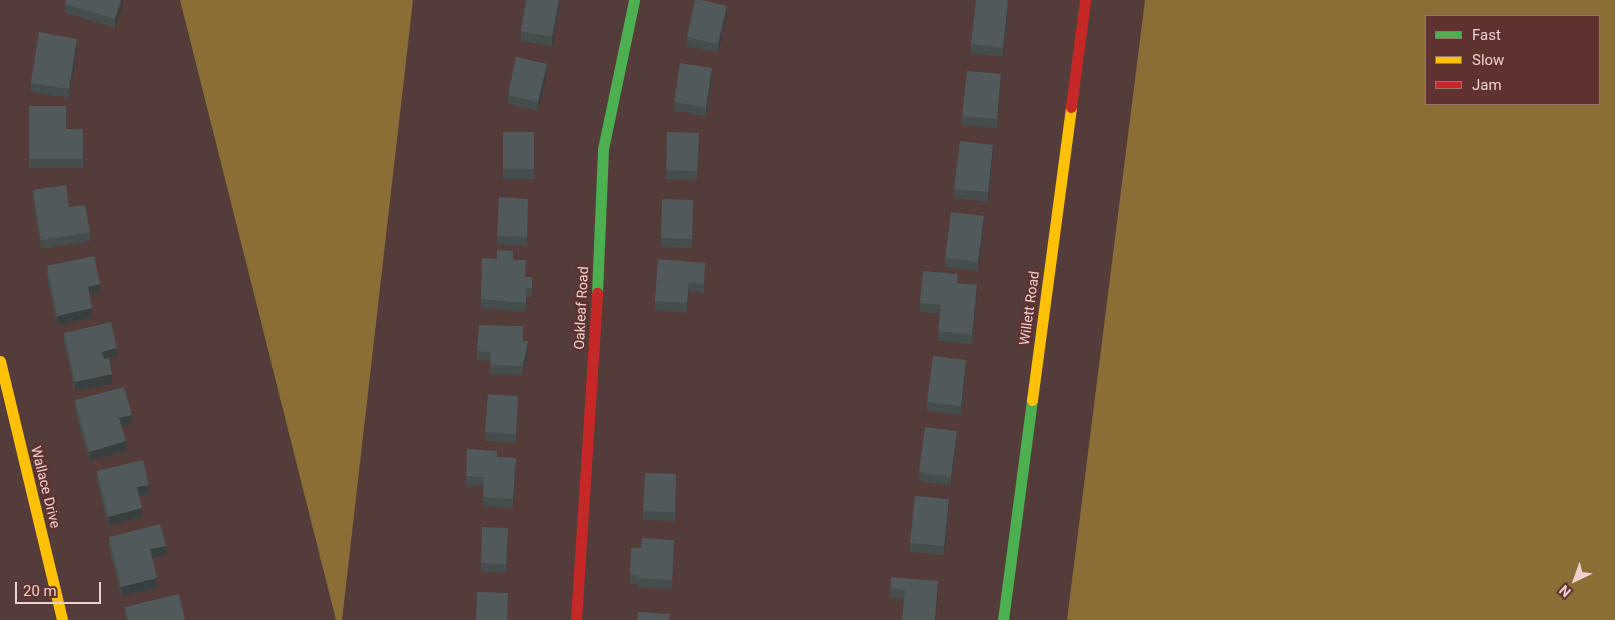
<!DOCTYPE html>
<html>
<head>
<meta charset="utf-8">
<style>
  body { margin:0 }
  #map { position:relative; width:1615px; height:620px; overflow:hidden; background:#543c3a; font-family:Roboto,sans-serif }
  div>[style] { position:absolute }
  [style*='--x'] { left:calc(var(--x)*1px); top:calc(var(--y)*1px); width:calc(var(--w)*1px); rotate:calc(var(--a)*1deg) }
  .forest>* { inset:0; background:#8b6d36 }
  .fast>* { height:11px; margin:-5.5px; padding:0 5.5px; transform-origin:5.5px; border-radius:5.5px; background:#4caf50 }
  .slow>* { height:11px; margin:-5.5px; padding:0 5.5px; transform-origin:5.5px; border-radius:5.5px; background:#ffc107 }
  .jam>* { height:11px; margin:-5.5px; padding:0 5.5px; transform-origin:5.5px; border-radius:5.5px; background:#c62828 }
  .wall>* { inset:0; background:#464d4d }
  .shaded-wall>* { inset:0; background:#393e3f }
  .building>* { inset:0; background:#51595a }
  span { translate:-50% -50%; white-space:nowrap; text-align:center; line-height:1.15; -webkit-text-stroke:4.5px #5f3230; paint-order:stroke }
  .street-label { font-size:14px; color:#eed1cf }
  .legend { position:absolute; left:1425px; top:15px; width:175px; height:90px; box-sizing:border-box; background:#5f3230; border:1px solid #987270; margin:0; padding:6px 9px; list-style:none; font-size:15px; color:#eed1cf }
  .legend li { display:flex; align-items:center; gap:10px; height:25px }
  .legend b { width:25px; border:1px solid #987270 }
  .north { position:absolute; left:1550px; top:555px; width:50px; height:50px; -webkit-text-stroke:4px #5f3230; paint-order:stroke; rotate:222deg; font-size:14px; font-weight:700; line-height:20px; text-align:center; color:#eed1cf }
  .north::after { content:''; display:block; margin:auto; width:18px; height:22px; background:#eed1cf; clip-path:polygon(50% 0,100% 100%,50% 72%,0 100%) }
  .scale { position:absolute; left:15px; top:582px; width:86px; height:22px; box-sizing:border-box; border:2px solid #eed1cf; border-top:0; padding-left:6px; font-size:15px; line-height:18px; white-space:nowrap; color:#eed1cf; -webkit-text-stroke:4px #5f3230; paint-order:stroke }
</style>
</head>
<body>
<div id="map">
  <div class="forest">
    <i style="clip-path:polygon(180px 0,413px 0,342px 620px,336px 620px)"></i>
    <i style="clip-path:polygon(evenodd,1145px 0,1615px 0,1615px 620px,1067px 620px,1145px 0,1599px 16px,1599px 104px,1426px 104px,1426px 16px,1599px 16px)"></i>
  </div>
  <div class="fast">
    <i style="--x:597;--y:293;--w:144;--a:-87.6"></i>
    <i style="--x:603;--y:149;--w:152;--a:-78.2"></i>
    <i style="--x:1003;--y:620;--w:222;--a:-82.5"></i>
  </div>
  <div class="slow">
    <i style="--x:0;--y:361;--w:266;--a:76.5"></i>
    <i style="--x:1032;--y:400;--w:296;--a:-82.4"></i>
  </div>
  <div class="jam">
    <i style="--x:1071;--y:107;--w:108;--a:-82.5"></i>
    <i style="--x:576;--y:620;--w:328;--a:-86.3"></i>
  </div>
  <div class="wall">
    <i style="clip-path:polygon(123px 0,115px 28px,65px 13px,65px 4px)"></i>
    <i style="clip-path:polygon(559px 8px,552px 46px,521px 41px,521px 31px)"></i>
    <i style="clip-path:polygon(1008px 9px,1003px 57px,971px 53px,971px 44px)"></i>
    <i style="clip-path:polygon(727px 15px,718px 53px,687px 46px,687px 37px)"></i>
    <i style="clip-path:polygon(77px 48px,69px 98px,31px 92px,31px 83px)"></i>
    <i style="clip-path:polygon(547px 73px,538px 111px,508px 104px,508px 95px)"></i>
    <i style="clip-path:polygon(712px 77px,706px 116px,674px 111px,674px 102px)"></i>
    <i style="clip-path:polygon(1001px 83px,997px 128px,962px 125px,962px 116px)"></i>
    <i style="clip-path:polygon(29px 106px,66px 129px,83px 129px,83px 168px,29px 168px)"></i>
    <i style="clip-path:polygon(503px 132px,534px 132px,534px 179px,503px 179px)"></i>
    <i style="clip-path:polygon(699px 142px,697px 180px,666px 179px,666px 170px)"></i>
    <i style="clip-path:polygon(993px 154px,988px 202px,954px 198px,954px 189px)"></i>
    <i style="clip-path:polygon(33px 190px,69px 207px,90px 232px,90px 241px,41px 249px,33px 199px)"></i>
    <i style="clip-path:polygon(662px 199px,693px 200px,692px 248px,661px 247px)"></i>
    <i style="clip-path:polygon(528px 208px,527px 246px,497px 245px,497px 236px)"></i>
    <i style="clip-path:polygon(984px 225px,978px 271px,945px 267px,945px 258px)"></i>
    <i style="clip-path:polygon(497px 259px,513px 260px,532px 286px,532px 297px,526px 297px,526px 312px,481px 308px,481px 299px)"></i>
    <i style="clip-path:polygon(47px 266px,100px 293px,89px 295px,92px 318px,57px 325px,47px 276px)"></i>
    <i style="clip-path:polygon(705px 272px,704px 293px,689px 291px,687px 313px,655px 310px,655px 301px)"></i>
    <i style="clip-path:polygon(958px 283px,977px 294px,972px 344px,938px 341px,940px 314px,920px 312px,920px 303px)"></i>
    <i style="clip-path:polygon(64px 333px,117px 357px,109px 359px,112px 384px,75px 391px,64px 342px)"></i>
    <i style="clip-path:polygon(523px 341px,528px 350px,523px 375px,490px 374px,490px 361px,477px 360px,477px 351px)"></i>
    <i style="clip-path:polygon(966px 369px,961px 415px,927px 411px,927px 402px)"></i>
    <i style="clip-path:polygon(75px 400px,132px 424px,122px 427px,126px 451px,89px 461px,75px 409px)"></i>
    <i style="clip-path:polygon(518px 405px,516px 443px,485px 441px,485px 432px)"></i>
    <i style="clip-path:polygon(957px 440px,951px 486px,919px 481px,919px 472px)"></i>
    <i style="clip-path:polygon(497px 457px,516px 467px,513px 508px,483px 506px,483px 486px,466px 485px,466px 476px)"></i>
    <i style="clip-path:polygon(97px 471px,149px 494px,139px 496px,142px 517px,108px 526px,97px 480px)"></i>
    <i style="clip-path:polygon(676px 483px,675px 521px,643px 520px,643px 511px)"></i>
    <i style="clip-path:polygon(949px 508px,944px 555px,910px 552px,910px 543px)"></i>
    <i style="clip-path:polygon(109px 537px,166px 555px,152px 558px,157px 588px,121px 596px,109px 546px)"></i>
    <i style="clip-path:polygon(508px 537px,506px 573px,481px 572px,481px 563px)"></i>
    <i style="clip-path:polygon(674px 550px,672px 589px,638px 587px,638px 584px,630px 584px,630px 574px)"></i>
    <i style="clip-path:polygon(890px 588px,938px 590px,904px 599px,890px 598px)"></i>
    <i style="clip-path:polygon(125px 607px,185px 620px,126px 620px,125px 616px)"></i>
  </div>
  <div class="shaded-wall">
    <i style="clip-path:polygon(121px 0,123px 0,123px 2px,115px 28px,115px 19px)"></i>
    <i style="clip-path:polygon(559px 0,559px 8px,552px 46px,552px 37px)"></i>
    <i style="clip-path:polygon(1008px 0,1008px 9px,1003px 57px,1003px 48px)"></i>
    <i style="clip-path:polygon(727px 6px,727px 15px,718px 53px,718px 44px)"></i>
    <i style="clip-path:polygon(77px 39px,77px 48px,69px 98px,69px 89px)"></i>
    <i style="clip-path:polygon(547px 64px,547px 73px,538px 111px,538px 102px)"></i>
    <i style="clip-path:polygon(712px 68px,712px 77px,706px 116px,706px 107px)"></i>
    <i style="clip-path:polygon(1001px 74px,1001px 83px,997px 128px,997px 119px)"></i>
    <i style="clip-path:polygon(993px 145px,993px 154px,988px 202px,988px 192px)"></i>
    <i style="clip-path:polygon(984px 216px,984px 225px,978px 271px,978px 262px)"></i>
    <i style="clip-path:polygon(705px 263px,705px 272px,704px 293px,704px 284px)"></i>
    <i style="clip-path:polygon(689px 282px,689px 291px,687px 313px,687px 303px)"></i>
    <i style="clip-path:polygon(100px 284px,100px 293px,88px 296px,88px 287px)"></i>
    <i style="clip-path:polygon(977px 285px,977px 294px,972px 344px,972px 335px)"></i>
    <i style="clip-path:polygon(92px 308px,92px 318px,57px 325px,57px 316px)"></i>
    <i style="clip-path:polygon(528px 341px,528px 350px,523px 375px,523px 366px)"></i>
    <i style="clip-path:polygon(117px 348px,117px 357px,102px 361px,102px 352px)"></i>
    <i style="clip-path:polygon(966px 360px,966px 369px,961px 415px,961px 406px)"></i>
    <i style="clip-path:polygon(112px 374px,112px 384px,75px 391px,75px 382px)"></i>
    <i style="clip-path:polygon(518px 396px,518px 405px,516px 443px,516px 434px)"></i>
    <i style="clip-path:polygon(132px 415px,132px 424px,119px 427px,119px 418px)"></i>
    <i style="clip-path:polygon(957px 431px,957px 440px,951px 486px,951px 477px)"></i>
    <i style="clip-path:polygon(126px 441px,126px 451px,89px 461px,89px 452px)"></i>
    <i style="clip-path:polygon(516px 458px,516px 467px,513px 508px,513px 499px)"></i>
    <i style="clip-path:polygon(149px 485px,149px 494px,137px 496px,137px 487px)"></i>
    <i style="clip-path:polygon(949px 499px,949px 508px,944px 555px,944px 546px)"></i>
    <i style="clip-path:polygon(142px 508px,142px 517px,108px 526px,108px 517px)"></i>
    <i style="clip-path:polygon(166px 546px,166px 555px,150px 559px,150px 549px)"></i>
    <i style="clip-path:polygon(157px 578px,157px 588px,121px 596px,121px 587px)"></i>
    <i style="clip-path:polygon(938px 581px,938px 590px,936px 620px,935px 620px)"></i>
  </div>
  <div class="building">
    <i style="clip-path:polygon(66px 0,121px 0,115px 19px,65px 4px)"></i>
    <i style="clip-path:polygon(526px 0,559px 0,552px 37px,521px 31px)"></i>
    <i style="clip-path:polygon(695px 0,701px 0,727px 6px,718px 44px,687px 37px)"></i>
    <i style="clip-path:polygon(976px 0,1008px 0,1003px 48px,971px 44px)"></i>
    <i style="clip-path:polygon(39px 32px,77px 39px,69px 89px,31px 83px)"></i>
    <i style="clip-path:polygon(516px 57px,547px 64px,538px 102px,508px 95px)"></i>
    <i style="clip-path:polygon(680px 63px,712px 68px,706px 107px,674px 102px)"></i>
    <i style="clip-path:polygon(967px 71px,1001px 74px,997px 119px,962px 116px)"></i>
    <i style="clip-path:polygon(29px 106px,66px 106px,66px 129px,83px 129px,83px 159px,29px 159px)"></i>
    <i style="clip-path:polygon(503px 132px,534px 132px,534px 169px,503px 169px)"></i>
    <i style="clip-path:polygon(667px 132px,699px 133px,697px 171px,666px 170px)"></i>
    <i style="clip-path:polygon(960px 141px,993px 145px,988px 192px,954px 189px)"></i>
    <i style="clip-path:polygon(66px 185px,69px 207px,85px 205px,90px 232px,41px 240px,33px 190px)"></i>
    <i style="clip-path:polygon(499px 197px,528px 199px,527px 237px,497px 236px)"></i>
    <i style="clip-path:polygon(662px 199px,693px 200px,692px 239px,661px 238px)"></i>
    <i style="clip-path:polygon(951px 212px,984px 216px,978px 262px,945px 258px)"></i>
    <i style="clip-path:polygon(497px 250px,513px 251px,513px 260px,526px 260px,525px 277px,532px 277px,532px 288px,526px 288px,526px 303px,481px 299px,482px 258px,497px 259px)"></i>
    <i style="clip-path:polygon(94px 256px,100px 284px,88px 287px,92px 308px,57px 316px,47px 266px)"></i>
    <i style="clip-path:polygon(658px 259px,705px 263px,704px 284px,689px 282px,687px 303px,655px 301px)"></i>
    <i style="clip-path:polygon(923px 271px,958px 274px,957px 283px,977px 285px,972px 335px,938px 331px,941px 305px,920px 303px)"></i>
    <i style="clip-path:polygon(111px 322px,117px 348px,102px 352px,104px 359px,109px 358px,112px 374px,75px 382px,64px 333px)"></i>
    <i style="clip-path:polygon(479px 325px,523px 326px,523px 341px,528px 341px,523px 366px,490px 365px,491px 352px,477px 351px)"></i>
    <i style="clip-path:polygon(933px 356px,966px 360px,961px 406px,927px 402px)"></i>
    <i style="clip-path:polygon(124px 387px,132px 415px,119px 418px,126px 441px,89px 452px,75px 400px)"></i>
    <i style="clip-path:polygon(488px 394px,518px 396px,516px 434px,485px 432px)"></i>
    <i style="clip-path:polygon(925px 427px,957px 431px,951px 477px,919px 472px)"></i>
    <i style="clip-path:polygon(467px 449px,497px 451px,497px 457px,516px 458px,513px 499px,483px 497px,484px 477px,466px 476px)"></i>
    <i style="clip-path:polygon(143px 460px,149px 485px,137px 487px,142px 508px,108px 517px,97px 471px)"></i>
    <i style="clip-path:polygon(645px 473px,676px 474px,675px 512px,643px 511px)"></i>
    <i style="clip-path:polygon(915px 496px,949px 499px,944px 546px,910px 543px)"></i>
    <i style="clip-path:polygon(160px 524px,166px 546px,150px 549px,157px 578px,121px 587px,109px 537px)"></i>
    <i style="clip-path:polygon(482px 527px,508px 528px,506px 564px,481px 563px)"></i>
    <i style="clip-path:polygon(642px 538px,674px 540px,672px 580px,638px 578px,639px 575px,630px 574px,631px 548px,641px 548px)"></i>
    <i style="clip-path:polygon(891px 577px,938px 581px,935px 620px,902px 620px,905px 590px,890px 588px)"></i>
    <i style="clip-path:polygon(477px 592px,508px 593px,507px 620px,476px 620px)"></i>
    <i style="clip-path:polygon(179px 594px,185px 620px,128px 620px,125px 607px)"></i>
    <i style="clip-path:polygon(638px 612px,670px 614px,669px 620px,637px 620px)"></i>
  </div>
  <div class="street-label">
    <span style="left:581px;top:308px;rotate:-87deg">Oakleaf Road</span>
    <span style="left:1029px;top:308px;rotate:-82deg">Willett Road</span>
    <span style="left:46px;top:487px;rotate:76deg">Wallace Drive</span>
  </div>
  <ul class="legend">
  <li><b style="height:6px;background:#4caf50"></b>Fast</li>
  <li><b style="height:6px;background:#ffc107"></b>Slow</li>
  <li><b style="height:6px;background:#c62828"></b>Jam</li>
  </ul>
  <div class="north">N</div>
  <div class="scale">20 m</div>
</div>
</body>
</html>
